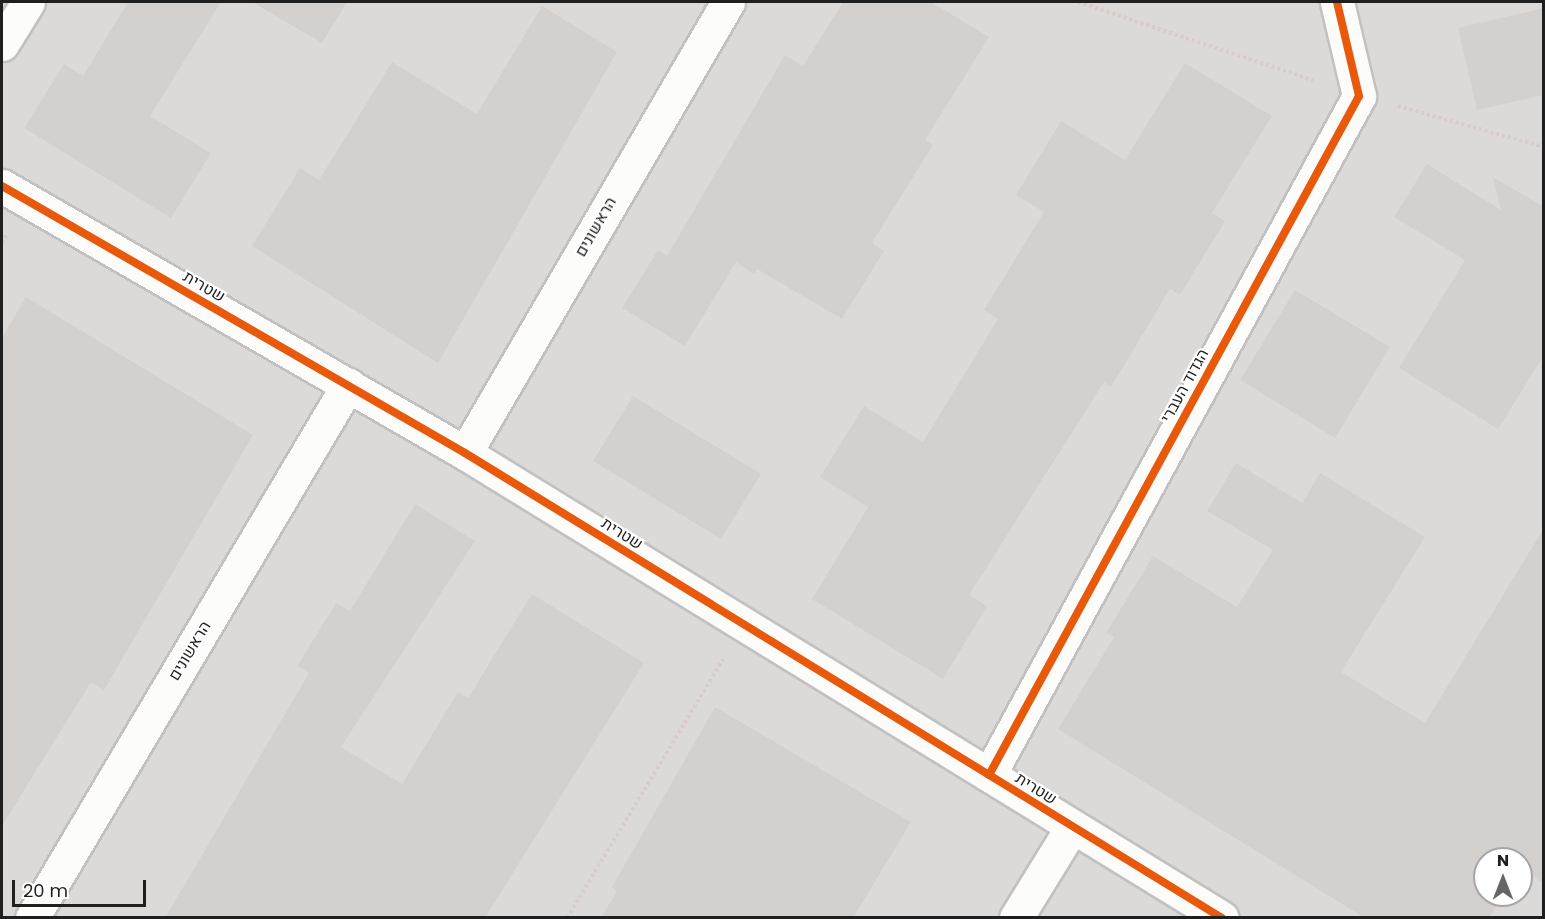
<!DOCTYPE html>
<html>
<head>
<meta charset="utf-8">
<style>
  body { margin:0 }
  #map { position:relative; width:1545px; height:919px; overflow:hidden; background:#edeae7; font-family:Poppins,Heebo,sans-serif }
  div>[style] { position:absolute }
  [style*='--x'] { left:calc(var(--x)*1px); top:calc(var(--y)*1px); width:calc(var(--w)*1px); rotate:calc(var(--a)*1deg) }
  .residential>* { inset:0; background:#dcdad9 }
  .building>* { inset:0; background:#d4d0ce }
  .path>* { height:4px; margin-top:-2px; transform-origin:0; background:repeating-linear-gradient(90deg,#dacbcb 0 3px,transparent 0 6px) }
  .roads { filter:drop-shadow(2px 0 #c3c1c0) drop-shadow(-2px 0 #c3c1c0) drop-shadow(0 2px #c3c1c0) drop-shadow(0 -2px #c3c1c0) }
  .minor>* { height:33px; margin:-16.5px; padding:0 16.5px; transform-origin:16.5px; border-radius:16.5px; background:#fcfcfb }
  .cycleway>* { height:8px; margin:-4px; padding:0 4px; transform-origin:4px; border-radius:4px; background:#e8590c }
  span { translate:-50% -50%; white-space:nowrap; text-align:center; line-height:1.15; -webkit-text-stroke:4.5px #fff; paint-order:stroke }
  .street-label { font-size:16px; color:#1f1f1f }
  .frame { position:absolute; inset:0; border:3px solid #1f1f1f; pointer-events:none }
  .north { position:absolute; left:1473px; top:847px; width:60px; height:60px; box-sizing:border-box; background:#fff; border:2px solid #a5a5a5; border-radius:50%; rotate:0deg; font-size:16px; font-weight:700; line-height:24px; text-align:center; color:#1f1f1f }
  .north::after { content:''; display:block; margin:auto; width:21px; height:27px; background:#676665; clip-path:polygon(50% 0,100% 100%,50% 72%,0 100%) }
  .scale { position:absolute; left:12px; top:880px; width:134px; height:27px; box-sizing:border-box; border:3px solid #1f1f1f; border-top:0; padding-left:8px; font-size:18px; line-height:21px; white-space:nowrap; color:#1f1f1f; -webkit-text-stroke:4px #fff; paint-order:stroke }
</style>
</head>
<body>
<div id="map">
  <div class="residential">
    <i style="clip-path:polygon(evenodd,2px 2px,1543px 2px,1543px 917px,2px 918px,2px 2px,1485px 859px,1521px 859px,1521px 895px,1485px 895px,1485px 859px)"></i>
  </div>
  <div class="building">
    <i style="clip-path:polygon(128px 2px,221px 2px,150px 116px,211px 153px,171px 218px,24px 128px,64px 64px,83px 76px)"></i>
    <i style="clip-path:polygon(252px 2px,347px 2px,322px 43px)"></i>
    <i style="clip-path:polygon(843px 2px,931px 2px,989px 37px,925px 140px,933px 145px,872px 243px,884px 251px,842px 319px,757px 269px,754px 274px,736px 262px,685px 346px,622px 308px,658px 250px,667px 256px,785px 55px,803px 66px)"></i>
    <i style="clip-path:polygon(542px 6px,617px 52px,438px 363px,252px 246px,300px 168px,319px 180px,392px 62px,477px 114px)"></i>
    <i style="clip-path:polygon(1544px 8px,1544px 95px,1477px 110px,1458px 28px)"></i>
    <i style="clip-path:polygon(1185px 63px,1272px 116px,1212px 213px,1225px 221px,1180px 295px,1170px 289px,1111px 387px,1104px 382px,969px 595px,987px 606px,943px 679px,812px 599px,868px 507px,820px 477px,864px 406px,923px 442px,998px 319px,984px 310px,1044px 212px,1016px 195px,1061px 121px,1125px 160px)"></i>
    <i style="clip-path:polygon(1427px 164px,1501px 210px,1493px 177px,1544px 207px,1544px 355px,1498px 429px,1399px 368px,1465px 260px,1394px 217px)"></i>
    <i style="clip-path:polygon(1295px 290px,1390px 347px,1335px 438px,1240px 380px)"></i>
    <i style="clip-path:polygon(26px 297px,253px 435px,104px 690px,91px 682px,2px 826px,2px 338px)"></i>
    <i style="clip-path:polygon(633px 396px,761px 474px,721px 539px,593px 461px)"></i>
    <i style="clip-path:polygon(1236px 463px,1302px 503px,1320px 473px,1425px 537px,1341px 672px,1425px 723px,1544px 528px,1544px 883px,1521px 870px,1521px 859px,1485px 859px,1485px 895px,1503px 895px,1489px 918px,1365px 918px,1058px 729px,1114px 637px,1106px 633px,1153px 556px,1237px 607px,1273px 550px,1207px 511px)"></i>
    <i style="clip-path:polygon(415px 504px,475px 541px,341px 747px,402px 784px,458px 692px,468px 698px,532px 594px,644px 663px,485px 918px,165px 918px,309px 673px,297px 666px,336px 603px,350px 611px)"></i>
    <i style="clip-path:polygon(715px 707px,911px 822px,853px 918px,601px 918px,617px 891px,612px 887px)"></i>
  </div>
  <div class="path">
    <i style="--x:1078;--y:2;--w:248;--a:18.4"></i>
    <i style="--x:1398;--y:106;--w:152;--a:15.7"></i>
    <i style="--x:2;--y:243;--w:11;--a:-63"></i>
    <i style="--x:567;--y:918;--w:302;--a:-58.9"></i>
  </div>
  <div class="roads">
    <div class="minor">
      <i style="--x:2;--y:44;--w:49;--a:-58.2"></i>
      <i style="--x:2;--y:186;--w:534;--a:29.97"></i>
      <i style="--x:465;--y:453;--w:888;--a:31.56"></i>
      <i style="--x:465;--y:453;--w:522;--a:-59.75"></i>
      <i style="--x:989;--y:775;--w:773;--a:-61.41"></i>
      <i style="--x:1359;--y:96;--w:97;--a:-103.2"></i>
      <i style="--x:32;--y:918;--w:620;--a:-59.34"></i>
      <i style="--x:1016;--y:918;--w:107;--a:-58.4"></i>
    </div>
  </div>
  <div class="cycleway">
    <i style="--x:2;--y:186;--w:534;--a:29.97"></i>
    <i style="--x:465;--y:453;--w:888;--a:31.56"></i>
    <i style="--x:989;--y:775;--w:773;--a:-61.41"></i>
    <i style="--x:1359;--y:96;--w:97;--a:-103.2"></i>
  </div>
  <div class="street-label">
    <span style="left:596px;top:227px;rotate:-60deg">הראשונים</span>
    <span style="left:204px;top:287px;rotate:30deg">שטרית</span>
    <span style="left:1185px;top:386px;rotate:-61deg">הגדוד העברי</span>
    <span style="left:622px;top:534px;rotate:32deg">שטרית</span>
    <span style="left:190px;top:651px;rotate:-59deg">הראשונים</span>
    <span style="left:1036px;top:789px;rotate:32deg">שטרית</span>
  </div>
  <div class="frame"></div>
  <div class="north">N</div>
  <div class="scale">20 m</div>
</div>
</body>
</html>
